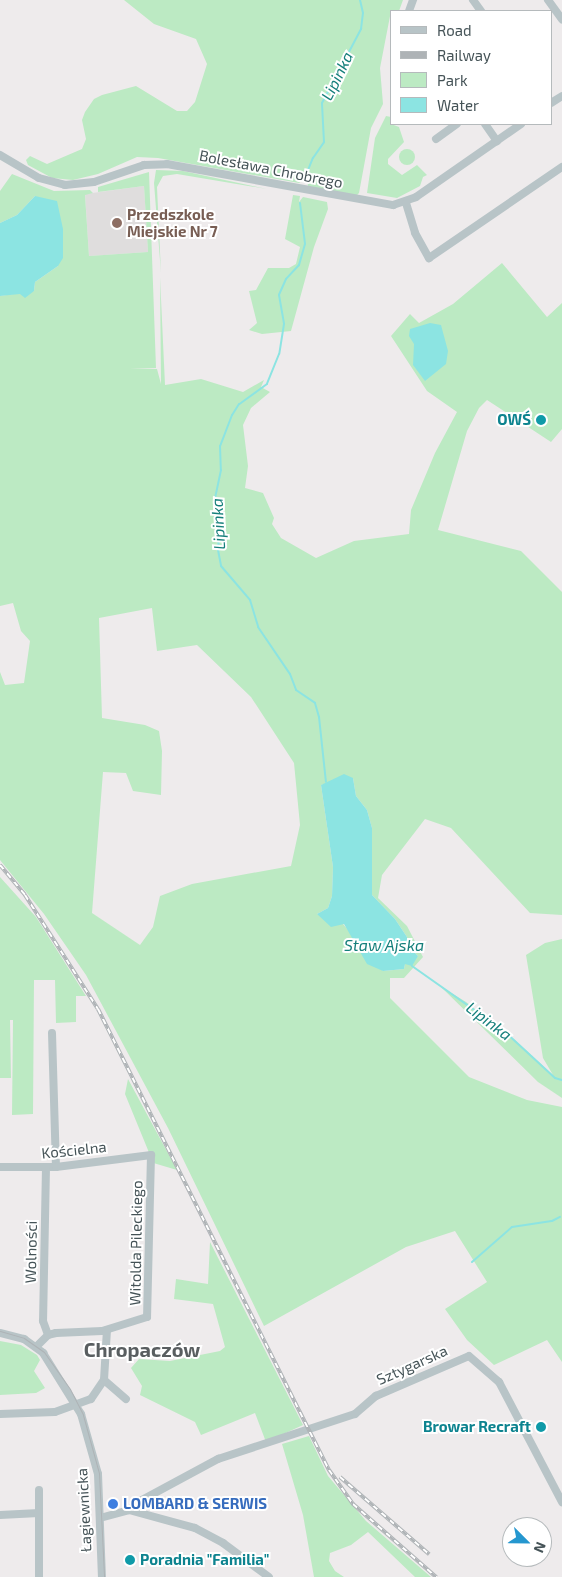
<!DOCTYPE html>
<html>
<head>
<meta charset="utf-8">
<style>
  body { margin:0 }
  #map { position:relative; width:562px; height:1577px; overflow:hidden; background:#eeebec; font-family:"Exo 2",sans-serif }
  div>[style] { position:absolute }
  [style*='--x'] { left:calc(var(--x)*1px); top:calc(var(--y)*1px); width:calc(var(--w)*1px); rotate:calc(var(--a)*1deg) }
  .education>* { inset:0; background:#dfdddd }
  .green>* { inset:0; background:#bceac3 }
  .round { border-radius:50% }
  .water>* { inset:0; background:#8ce4e2 }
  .stream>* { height:2px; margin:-1px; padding:0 1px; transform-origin:1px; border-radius:1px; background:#8ce4e2 }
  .minor>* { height:8px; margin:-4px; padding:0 4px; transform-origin:4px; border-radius:4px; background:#b8c4c7 }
  .tram>* { height:1px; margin:-0.5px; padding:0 0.5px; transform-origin:0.5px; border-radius:0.5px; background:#aeb3b6 }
  .rail>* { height:4px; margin-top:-2px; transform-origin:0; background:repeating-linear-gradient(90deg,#fff 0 5.5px,#aeb3b6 0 11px); box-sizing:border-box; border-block:1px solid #aeb3b6 }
  .dots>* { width:14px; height:14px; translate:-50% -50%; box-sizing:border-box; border:2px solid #fff; border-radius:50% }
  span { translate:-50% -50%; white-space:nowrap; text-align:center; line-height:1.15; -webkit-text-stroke:4px #fff; paint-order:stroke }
  .street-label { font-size:15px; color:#455357 }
  .education-label { font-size:15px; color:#785e54; font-weight:700 }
  .left { translate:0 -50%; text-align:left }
  .culture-label { font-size:15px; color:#0d838f; font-weight:700 }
  .right { translate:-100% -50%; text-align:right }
  .shop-label { font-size:15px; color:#366cbe; font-weight:700 }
  .water-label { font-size:16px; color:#157f7b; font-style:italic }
  .district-label { font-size:20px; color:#595e60; font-weight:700 }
  .legend { position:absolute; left:390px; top:10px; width:162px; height:115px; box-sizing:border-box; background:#fff; border:1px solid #b5babc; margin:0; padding:6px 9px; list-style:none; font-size:15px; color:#455357 }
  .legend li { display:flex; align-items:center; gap:10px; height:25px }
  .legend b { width:25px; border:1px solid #b5babc }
  .north { position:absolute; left:502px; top:1517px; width:50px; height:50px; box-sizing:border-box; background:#fff; border:1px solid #b5babc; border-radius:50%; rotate:113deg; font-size:14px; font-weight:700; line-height:20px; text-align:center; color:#455357 }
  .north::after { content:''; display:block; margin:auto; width:18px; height:22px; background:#2597cf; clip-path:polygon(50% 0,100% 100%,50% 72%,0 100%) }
</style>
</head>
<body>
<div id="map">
  <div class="education">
    <i style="clip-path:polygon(144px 186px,148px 252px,89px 256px,85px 194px)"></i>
  </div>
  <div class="green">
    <i style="clip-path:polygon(124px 0,403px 0,399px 11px,391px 11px,380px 68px,383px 104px,371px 128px,359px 193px,356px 196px,308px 186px,307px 177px,299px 183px,158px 158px,137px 157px,98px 174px,73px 180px,52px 178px,28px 165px,26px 160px,30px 156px,47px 164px,82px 149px,86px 139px,82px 120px,85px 112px,94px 99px,102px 95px,136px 86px,177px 111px,187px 111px,195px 102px,207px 64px,196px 39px,154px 24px)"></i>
    <i style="clip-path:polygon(386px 116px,391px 117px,391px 124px,399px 127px,404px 142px,388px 159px,388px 164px,402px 175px,417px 165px,427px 175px,423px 177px,420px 186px,397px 198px,367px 193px,375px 138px)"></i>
    <i class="round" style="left:399px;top:149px;width:16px;height:16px"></i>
    <i style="clip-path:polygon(156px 170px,183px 171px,267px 189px,177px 174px,163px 176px,157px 187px,161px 273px,154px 183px)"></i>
    <i style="clip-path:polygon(evenodd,149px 172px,156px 368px,130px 368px,157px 369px,161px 384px,160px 277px,165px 385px,201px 379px,243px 392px,264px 380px,261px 387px,270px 392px,251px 408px,243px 425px,248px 466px,245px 488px,263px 493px,274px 518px,272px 524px,281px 538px,316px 558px,354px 541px,409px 534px,411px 510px,435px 453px,457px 412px,427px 391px,391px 336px,410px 314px,419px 323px,453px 304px,502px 263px,547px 317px,562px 303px,562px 429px,551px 442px,487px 400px,479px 408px,467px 431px,438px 530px,521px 551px,562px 592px,562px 915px,530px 913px,451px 828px,425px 819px,382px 875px,378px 898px,407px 926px,423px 957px,404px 978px,390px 978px,390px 998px,469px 1077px,527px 1100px,562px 1107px,562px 1362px,547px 1340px,494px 1365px,467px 1340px,445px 1309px,487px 1282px,455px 1231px,406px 1247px,264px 1326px,168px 1128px,86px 975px,44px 914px,0 860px,0 672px,5px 685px,24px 683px,30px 641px,21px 631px,13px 603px,0 606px,0 296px,34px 291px,35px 282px,58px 266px,35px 196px,17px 215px,0 223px,0 191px,12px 174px,54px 191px,90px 190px,93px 193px,85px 195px,89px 256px,148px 252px,144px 186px,98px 192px,98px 187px,149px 172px,152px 608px,157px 651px,197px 645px,251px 697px,294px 763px,300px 825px,291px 866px,192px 884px,160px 896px,153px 927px,140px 945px,92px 913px,103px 772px,126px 773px,133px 791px,161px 795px,162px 751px,159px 731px,145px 725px,102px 718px,99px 618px,152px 608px,149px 172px,353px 778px,356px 796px,367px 810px,372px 828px,372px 895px,395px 919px,407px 937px,408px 946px,418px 956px,405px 964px,404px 969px,383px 971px,343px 924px,317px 914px,328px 908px,332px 896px,333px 867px,321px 785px,353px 778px)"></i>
    <i style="clip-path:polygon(293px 195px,300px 196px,299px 202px,303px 197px,327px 202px,328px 209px,314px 247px,291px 331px,262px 334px,249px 330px,257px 323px,249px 291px,256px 290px,268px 268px,289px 268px,296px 264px,300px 247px,285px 239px)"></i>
    <i style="clip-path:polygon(0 877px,36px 917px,86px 996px,76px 996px,76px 1022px,56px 1023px,55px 980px,34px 980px,33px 1114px,12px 1115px,13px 1020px,10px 1020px,11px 1078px,0 1078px)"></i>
    <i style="clip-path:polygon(562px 939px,562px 1098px,538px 1082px,440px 986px,466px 1002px,516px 1041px,553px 1075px,543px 1058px,526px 955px,545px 943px)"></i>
    <i style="clip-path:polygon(128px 1079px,177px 1170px,150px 1162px,150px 1155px,125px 1094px)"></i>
    <i style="clip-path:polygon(210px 1242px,303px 1425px,266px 1442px,255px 1413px,201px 1435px,195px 1422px,140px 1395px,142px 1386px,131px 1368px,139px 1359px,170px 1361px,220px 1351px,225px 1347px,213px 1304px,174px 1299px,176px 1279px,208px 1284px)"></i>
    <i style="clip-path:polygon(0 1341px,21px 1345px,37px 1355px,40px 1360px,34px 1371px,45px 1388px,36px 1393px,0 1395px)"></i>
    <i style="clip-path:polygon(309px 1436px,328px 1476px,366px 1521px,431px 1577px,415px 1577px,368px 1532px,351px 1545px,330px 1553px,329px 1561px,335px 1571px,344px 1577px,314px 1577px,303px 1515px,282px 1444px)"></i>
  </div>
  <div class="water">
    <i style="clip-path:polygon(35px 196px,57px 201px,63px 229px,63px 258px,58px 266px,35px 282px,34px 291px,25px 298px,20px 294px,0 296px,0 223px,17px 215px)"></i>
    <i style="clip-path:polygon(430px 323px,441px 325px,448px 351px,446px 364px,425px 381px,413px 365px,414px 344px,409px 336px,410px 329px)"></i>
    <i style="clip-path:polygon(344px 774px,353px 778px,356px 796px,367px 810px,372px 828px,372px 895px,395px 919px,407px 937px,408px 946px,418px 956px,412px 966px,405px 964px,404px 969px,383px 971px,367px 964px,344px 924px,331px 927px,317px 914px,328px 908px,332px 896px,333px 867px,321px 785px)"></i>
  </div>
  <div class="stream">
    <i style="--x:304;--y:180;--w:24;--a:-68"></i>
    <i style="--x:313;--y:158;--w:19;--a:-55"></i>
    <i style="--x:324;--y:142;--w:39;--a:-93"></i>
    <i style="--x:322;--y:103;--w:84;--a:-62.2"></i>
    <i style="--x:361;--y:29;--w:16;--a:-83"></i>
    <i style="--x:363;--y:13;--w:13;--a:-103"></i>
    <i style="--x:300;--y:203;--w:41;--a:83"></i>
    <i style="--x:305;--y:244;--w:22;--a:106"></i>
    <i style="--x:299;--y:265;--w:19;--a:133"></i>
    <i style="--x:286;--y:279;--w:17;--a:114"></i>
    <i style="--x:279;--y:295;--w:29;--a:80"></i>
    <i style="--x:284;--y:324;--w:30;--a:99"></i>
    <i style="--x:279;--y:354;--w:32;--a:112"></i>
    <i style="--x:267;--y:384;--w:34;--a:144"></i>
    <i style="--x:239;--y:404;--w:13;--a:122"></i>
    <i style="--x:232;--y:415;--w:33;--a:111"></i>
    <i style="--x:220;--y:446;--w:24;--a:88"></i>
    <i style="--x:221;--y:470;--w:29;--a:102"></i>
    <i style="--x:215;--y:498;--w:17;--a:73"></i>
    <i style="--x:220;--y:514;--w:36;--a:93"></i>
    <i style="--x:218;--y:550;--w:16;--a:79"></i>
    <i style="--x:221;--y:566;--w:45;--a:49.5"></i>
    <i style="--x:250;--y:600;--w:28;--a:73"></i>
    <i style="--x:258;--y:627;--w:57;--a:55.8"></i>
    <i style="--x:290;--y:674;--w:17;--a:69"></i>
    <i style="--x:296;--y:690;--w:23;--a:34"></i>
    <i style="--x:315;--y:703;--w:15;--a:74"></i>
    <i style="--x:319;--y:717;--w:65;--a:83.9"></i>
    <i style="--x:412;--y:966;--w:113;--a:35.2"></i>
    <i style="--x:504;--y:1031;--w:69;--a:42.7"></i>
    <i style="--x:555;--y:1078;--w:7;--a:16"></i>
    <i style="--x:472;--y:1262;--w:53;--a:-41.2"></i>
    <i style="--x:512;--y:1227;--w:40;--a:-8.5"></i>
    <i style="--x:552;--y:1221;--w:9;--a:-27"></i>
  </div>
  <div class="minor">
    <i style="--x:473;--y:0;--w:14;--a:54"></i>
    <i style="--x:548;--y:0;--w:24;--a:54"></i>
    <i style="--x:409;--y:11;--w:12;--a:-70"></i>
    <i style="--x:551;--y:103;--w:13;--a:-32"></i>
    <i style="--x:485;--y:124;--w:21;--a:55"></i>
    <i style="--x:436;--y:139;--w:26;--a:-36"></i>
    <i style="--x:0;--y:155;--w:45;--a:30.5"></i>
    <i style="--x:39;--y:178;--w:27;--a:15"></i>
    <i style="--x:65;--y:185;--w:29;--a:-6"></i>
    <i style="--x:94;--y:182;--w:53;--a:-18.8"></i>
    <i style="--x:144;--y:165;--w:23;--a:-2"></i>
    <i style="--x:167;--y:164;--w:230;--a:10.3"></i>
    <i style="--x:393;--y:205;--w:24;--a:-19"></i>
    <i style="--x:416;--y:197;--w:128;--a:-34.8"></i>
    <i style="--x:406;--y:203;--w:31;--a:73"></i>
    <i style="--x:415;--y:233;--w:29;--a:61"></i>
    <i style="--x:429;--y:258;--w:161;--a:-34.4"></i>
    <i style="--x:52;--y:1033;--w:134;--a:88.3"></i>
    <i style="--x:0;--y:1167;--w:56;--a:0"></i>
    <i style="--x:56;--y:1167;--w:96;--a:-7.2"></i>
    <i style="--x:151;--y:1155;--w:162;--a:91.4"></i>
    <i style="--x:147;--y:1317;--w:47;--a:162.7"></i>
    <i style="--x:102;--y:1331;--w:46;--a:177.5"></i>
    <i style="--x:56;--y:1333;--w:8;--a:166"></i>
    <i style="--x:48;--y:1335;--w:17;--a:135"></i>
    <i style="--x:46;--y:1167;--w:154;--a:91.1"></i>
    <i style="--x:43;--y:1321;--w:15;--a:70"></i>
    <i style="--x:0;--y:1333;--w:25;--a:14"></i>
    <i style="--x:24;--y:1339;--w:24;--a:36"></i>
    <i style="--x:43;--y:1353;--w:72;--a:58.1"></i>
    <i style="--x:81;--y:1414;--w:62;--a:74.2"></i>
    <i style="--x:98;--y:1474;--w:103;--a:87.8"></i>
    <i style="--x:104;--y:1380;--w:29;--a:41"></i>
    <i style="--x:0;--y:1414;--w:55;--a:-2.1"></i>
    <i style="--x:55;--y:1412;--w:38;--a:-20"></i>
    <i style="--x:91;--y:1399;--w:23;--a:-56"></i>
    <i style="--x:104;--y:1380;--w:50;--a:-86.6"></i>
    <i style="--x:129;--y:1510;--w:68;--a:15.3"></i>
    <i style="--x:195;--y:1528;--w:32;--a:28"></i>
    <i style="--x:223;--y:1543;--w:57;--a:36.5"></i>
    <i style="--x:0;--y:1515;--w:39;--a:-3"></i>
    <i style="--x:100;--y:1518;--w:30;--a:-15"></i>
    <i style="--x:129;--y:1510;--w:14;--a:-39"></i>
    <i style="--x:140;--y:1501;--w:89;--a:-28.3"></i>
    <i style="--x:218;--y:1459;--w:144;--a:-18.2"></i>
    <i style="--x:355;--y:1414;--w:28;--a:-41"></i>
    <i style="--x:376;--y:1396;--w:101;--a:-23.3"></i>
    <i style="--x:469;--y:1356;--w:40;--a:41"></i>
    <i style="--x:499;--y:1382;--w:136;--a:62.3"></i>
    <i style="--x:39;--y:1577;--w:87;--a:-90"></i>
  </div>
  <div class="tram">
    <i style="--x:0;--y:1331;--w:25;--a:16"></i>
    <i style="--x:24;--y:1338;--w:24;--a:35"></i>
    <i style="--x:44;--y:1352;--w:45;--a:54.9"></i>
    <i style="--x:70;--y:1389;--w:29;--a:63"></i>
    <i style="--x:83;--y:1415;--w:60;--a:74.6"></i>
    <i style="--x:99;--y:1473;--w:104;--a:87.2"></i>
  </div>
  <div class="rail">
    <i style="--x:0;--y:865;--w:39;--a:50"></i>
    <i style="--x:25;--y:895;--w:135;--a:57.4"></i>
    <i style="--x:98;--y:1009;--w:516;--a:63.39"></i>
    <i style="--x:329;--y:1470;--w:42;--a:54.8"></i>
    <i style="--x:353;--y:1504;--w:111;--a:41.3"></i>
    <i style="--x:340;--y:1477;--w:118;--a:40.9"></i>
  </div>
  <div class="dots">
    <i style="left:117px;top:223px;background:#8d6e63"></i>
    <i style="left:541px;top:420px;background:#0f9aa8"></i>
    <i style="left:541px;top:1427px;background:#0f9aa8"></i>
    <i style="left:113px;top:1504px;background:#3f7fe0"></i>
    <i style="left:130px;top:1560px;background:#0f9aa8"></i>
  </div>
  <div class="street-label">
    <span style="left:271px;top:169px;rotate:11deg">Bolesława Chrobrego</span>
    <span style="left:74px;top:1150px;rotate:-6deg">Kościelna</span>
    <span style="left:136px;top:1243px;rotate:-89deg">Witolda Pileckiego</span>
    <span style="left:31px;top:1252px;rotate:-89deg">Wolności</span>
    <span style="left:412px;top:1365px;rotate:-24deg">Sztygarska</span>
    <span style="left:84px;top:1510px;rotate:-93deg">Łagiewnicka</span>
  </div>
  <div class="education-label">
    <span class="left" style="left:127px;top:223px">Przedszkole<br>Miejskie Nr 7</span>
  </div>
  <div class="culture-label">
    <span class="right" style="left:531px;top:420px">OWŚ</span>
    <span class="right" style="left:531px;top:1427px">Browar Recraft</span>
    <span class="left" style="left:140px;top:1560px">Poradnia "Familia"</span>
  </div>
  <div class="shop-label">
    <span class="left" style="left:123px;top:1504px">LOMBARD &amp; SERWIS</span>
  </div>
  <div class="water-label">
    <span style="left:337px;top:76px;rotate:-64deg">Lipinka</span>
    <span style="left:218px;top:524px;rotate:-93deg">Lipinka</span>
    <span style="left:384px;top:945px">Staw Ajska</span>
    <span style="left:489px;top:1021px;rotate:37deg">Lipinka</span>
  </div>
  <div class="district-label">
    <span style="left:142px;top:1349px">Chropaczów</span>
  </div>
  <ul class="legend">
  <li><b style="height:6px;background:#b8c4c7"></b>Road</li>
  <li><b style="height:6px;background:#aeb3b6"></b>Railway</li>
  <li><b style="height:14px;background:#bceac3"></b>Park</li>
  <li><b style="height:14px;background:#8ce4e2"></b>Water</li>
  </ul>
  <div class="north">N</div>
</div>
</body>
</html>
